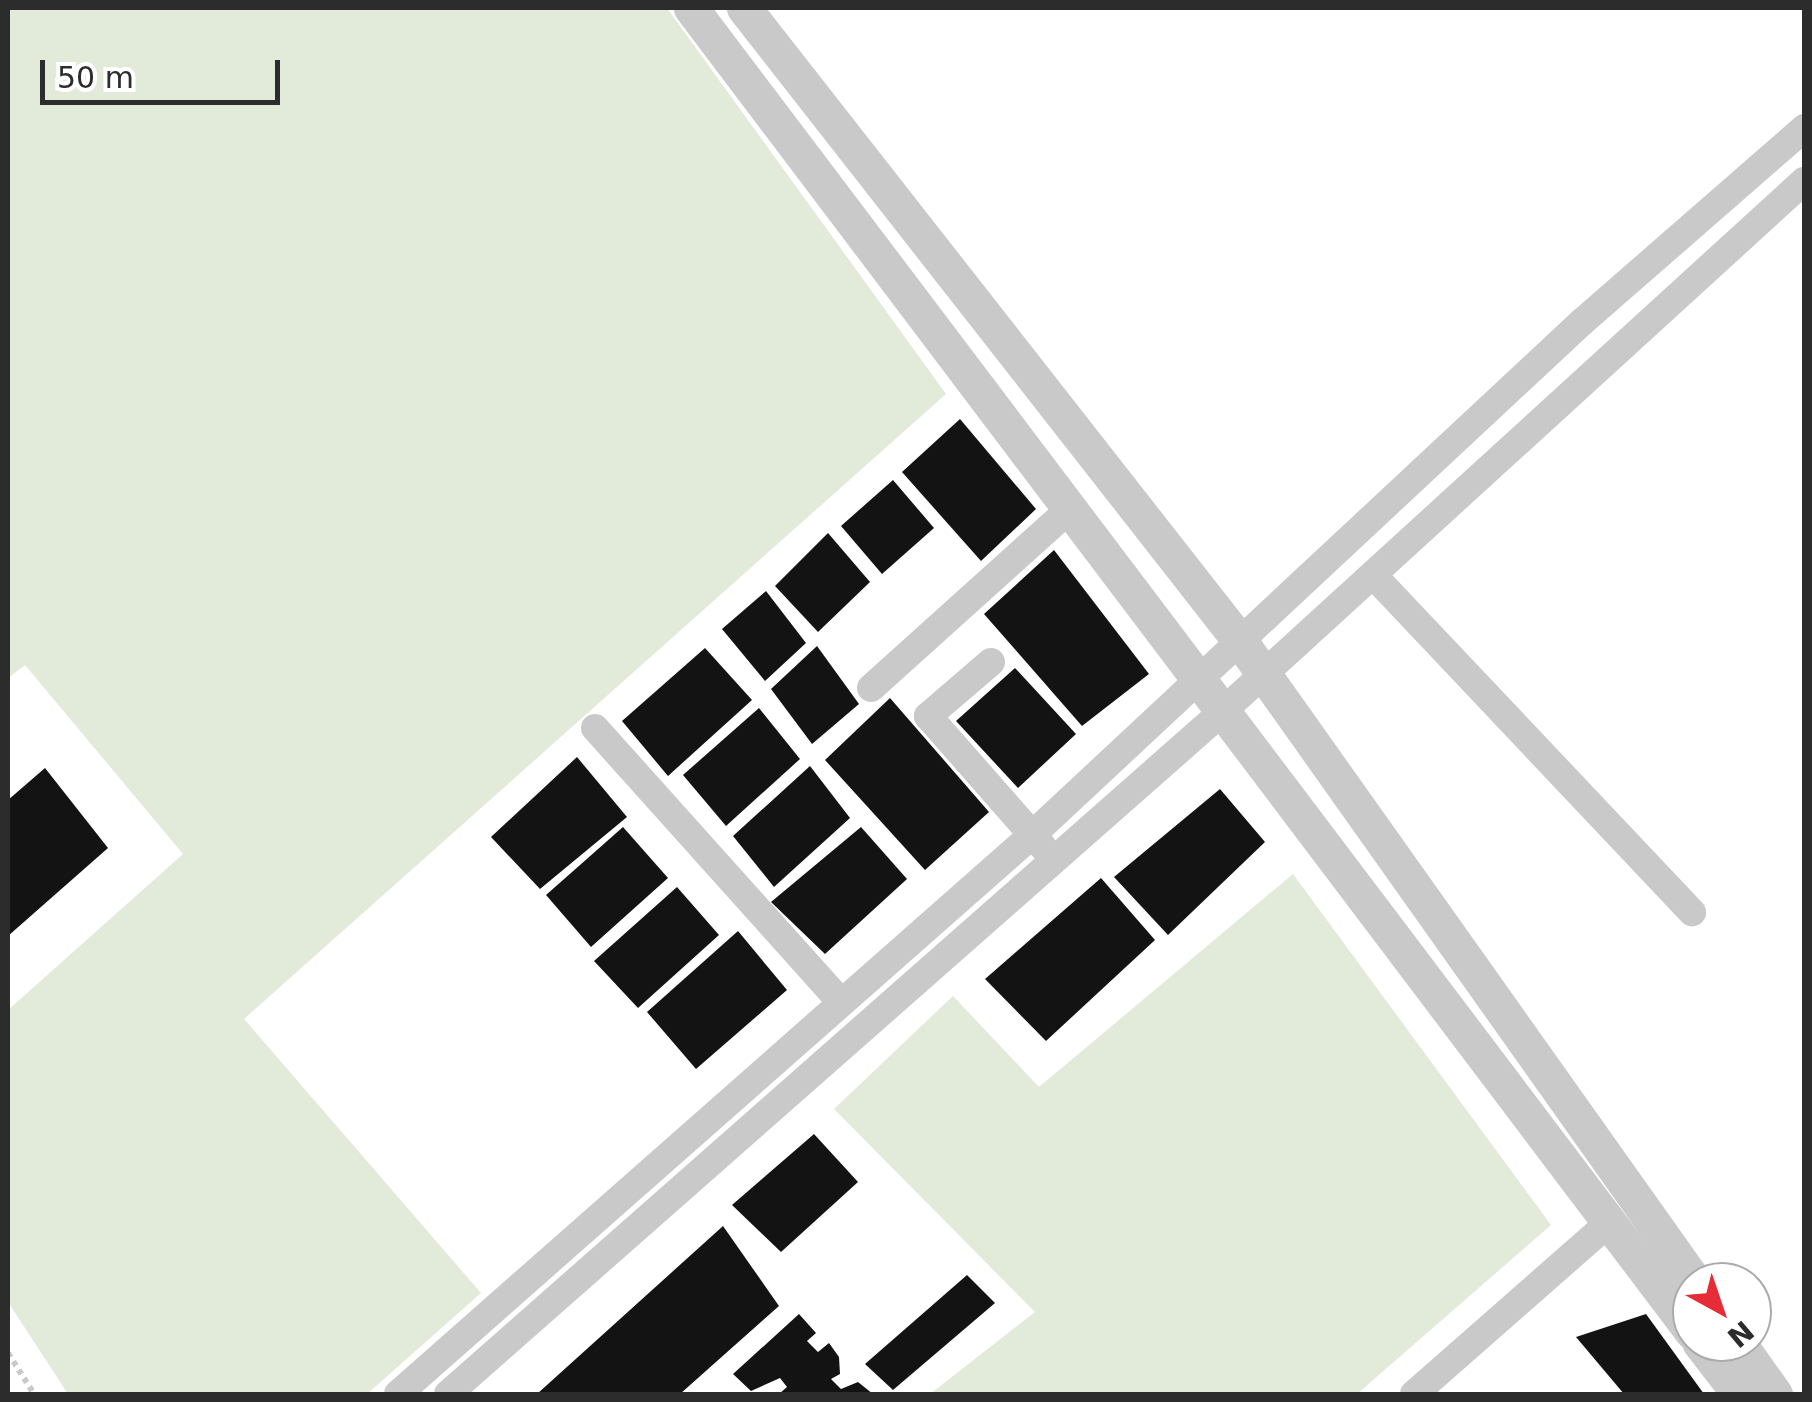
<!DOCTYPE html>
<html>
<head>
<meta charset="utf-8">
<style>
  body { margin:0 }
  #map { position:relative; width:1812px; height:1402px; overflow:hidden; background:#fff; font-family:"DejaVu Sans",sans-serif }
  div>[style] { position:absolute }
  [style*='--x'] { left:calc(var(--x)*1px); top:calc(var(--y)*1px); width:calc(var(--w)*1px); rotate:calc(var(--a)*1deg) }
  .green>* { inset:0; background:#e2ead9 }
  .building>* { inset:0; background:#131313 }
  .path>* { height:6px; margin-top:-3px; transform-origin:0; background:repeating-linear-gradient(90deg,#c9c9c9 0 5px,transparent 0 10px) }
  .minor>* { height:28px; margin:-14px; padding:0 14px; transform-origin:14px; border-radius:14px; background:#c9c9c9 }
  .tertiary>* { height:35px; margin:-17.5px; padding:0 17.5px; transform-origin:17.5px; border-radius:17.5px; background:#c9c9c9 }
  span { translate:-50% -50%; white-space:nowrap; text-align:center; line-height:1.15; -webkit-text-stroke:10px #fff; paint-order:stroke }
  .frame { position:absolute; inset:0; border:10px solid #2c2c2c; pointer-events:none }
  .north { position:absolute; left:1672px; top:1262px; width:100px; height:100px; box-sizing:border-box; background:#fff; border:2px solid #ababab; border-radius:50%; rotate:140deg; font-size:28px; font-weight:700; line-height:40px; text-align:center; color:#2c2c2c }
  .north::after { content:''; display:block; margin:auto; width:35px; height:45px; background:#e62c36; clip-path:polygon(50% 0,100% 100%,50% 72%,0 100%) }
  .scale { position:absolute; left:40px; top:60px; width:240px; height:45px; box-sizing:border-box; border:5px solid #2c2c2c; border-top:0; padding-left:12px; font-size:30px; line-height:35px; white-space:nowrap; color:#2c2c2c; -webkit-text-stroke:8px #fff; paint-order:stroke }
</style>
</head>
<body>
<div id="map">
  <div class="green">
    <i style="clip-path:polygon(8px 8px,667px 8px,946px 394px,244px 1019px,481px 1293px,367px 1394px,68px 1394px,8px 1302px,8px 1010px,183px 854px,25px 665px,8px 678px)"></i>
    <i style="clip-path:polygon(1293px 874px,1551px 1225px,1357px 1394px,930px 1394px,1035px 1312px,834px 1109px,953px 996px,1039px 1087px)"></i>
  </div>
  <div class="building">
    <i style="clip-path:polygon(960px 419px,1036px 509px,981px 561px,902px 472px)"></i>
    <i style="clip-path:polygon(893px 480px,934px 528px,882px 574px,841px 526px)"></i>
    <i style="clip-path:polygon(828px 533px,870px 582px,818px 632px,775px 586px)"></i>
    <i style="clip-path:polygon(1054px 550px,1149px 674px,1082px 726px,984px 614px)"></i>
    <i style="clip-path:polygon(766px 591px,806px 643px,765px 681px,722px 629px)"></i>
    <i style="clip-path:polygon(817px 646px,859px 704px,812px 744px,771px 689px)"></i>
    <i style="clip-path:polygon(705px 648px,752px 700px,668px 776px,622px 721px)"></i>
    <i style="clip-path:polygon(1015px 668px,1076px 734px,1018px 788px,956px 721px)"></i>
    <i style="clip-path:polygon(890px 698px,989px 812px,925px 870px,825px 760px)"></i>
    <i style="clip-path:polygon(759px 708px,800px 759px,726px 826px,683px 775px)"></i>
    <i style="clip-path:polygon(577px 757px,627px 817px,540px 889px,491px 837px)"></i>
    <i style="clip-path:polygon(810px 766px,850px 818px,774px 887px,733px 836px)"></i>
    <i style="clip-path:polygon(45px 768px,108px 848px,8px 936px,8px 800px)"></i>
    <i style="clip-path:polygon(1220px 789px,1265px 842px,1168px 935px,1114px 877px)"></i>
    <i style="clip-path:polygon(623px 827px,668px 878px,591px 947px,546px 895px)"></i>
    <i style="clip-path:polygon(861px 827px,907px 879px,825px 954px,771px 902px)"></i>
    <i style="clip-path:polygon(1101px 878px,1155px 940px,1046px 1041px,985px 979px)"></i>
    <i style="clip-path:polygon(677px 887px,719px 935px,638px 1008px,594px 961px)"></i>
    <i style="clip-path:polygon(738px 931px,787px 990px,696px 1069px,647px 1012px)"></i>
    <i style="clip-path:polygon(814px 1134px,858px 1182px,781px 1252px,732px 1205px)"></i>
    <i style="clip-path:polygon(723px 1226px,779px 1306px,680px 1394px,537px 1394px)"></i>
    <i style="clip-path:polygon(967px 1275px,995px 1303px,893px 1390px,865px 1364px)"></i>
    <i style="clip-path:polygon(799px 1314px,816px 1333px,807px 1341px,818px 1352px,829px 1343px,839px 1357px,840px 1374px,831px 1379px,841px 1389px,858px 1382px,873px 1394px,779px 1394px,787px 1387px,780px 1378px,751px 1391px,733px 1374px)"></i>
    <i style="clip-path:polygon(1646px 1314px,1704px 1394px,1624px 1394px,1576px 1337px)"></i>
  </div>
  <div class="path">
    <i style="--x:8;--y:1353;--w:49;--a:57.6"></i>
  </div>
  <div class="minor">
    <i style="--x:1374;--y:576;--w:463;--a:46.6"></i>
    <i style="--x:991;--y:662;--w:83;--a:139.4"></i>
    <i style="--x:928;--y:716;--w:174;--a:48.7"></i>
    <i style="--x:871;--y:688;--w:266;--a:-42"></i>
    <i style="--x:595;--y:728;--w:368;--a:48.1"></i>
    <i style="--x:398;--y:1394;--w:845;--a:-41.4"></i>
    <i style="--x:1032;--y:835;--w:752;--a:-43.01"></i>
    <i style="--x:1582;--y:322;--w:295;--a:-41.1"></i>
    <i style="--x:448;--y:1394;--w:1032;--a:-41.38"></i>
    <i style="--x:1222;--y:712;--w:788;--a:-42.38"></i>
    <i style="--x:1414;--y:1394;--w:261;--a:-41.3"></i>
  </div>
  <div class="tertiary">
    <i style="--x:691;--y:8;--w:1660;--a:52.91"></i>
    <i style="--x:744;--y:8;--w:809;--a:51.93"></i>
    <i style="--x:1243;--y:645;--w:781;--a:54.64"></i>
    <i style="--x:1699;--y:1342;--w:66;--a:52.4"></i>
    <i style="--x:1738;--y:1342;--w:64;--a:54.6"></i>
  </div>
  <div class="frame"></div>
  <div class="north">N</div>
  <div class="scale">50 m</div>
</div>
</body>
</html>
